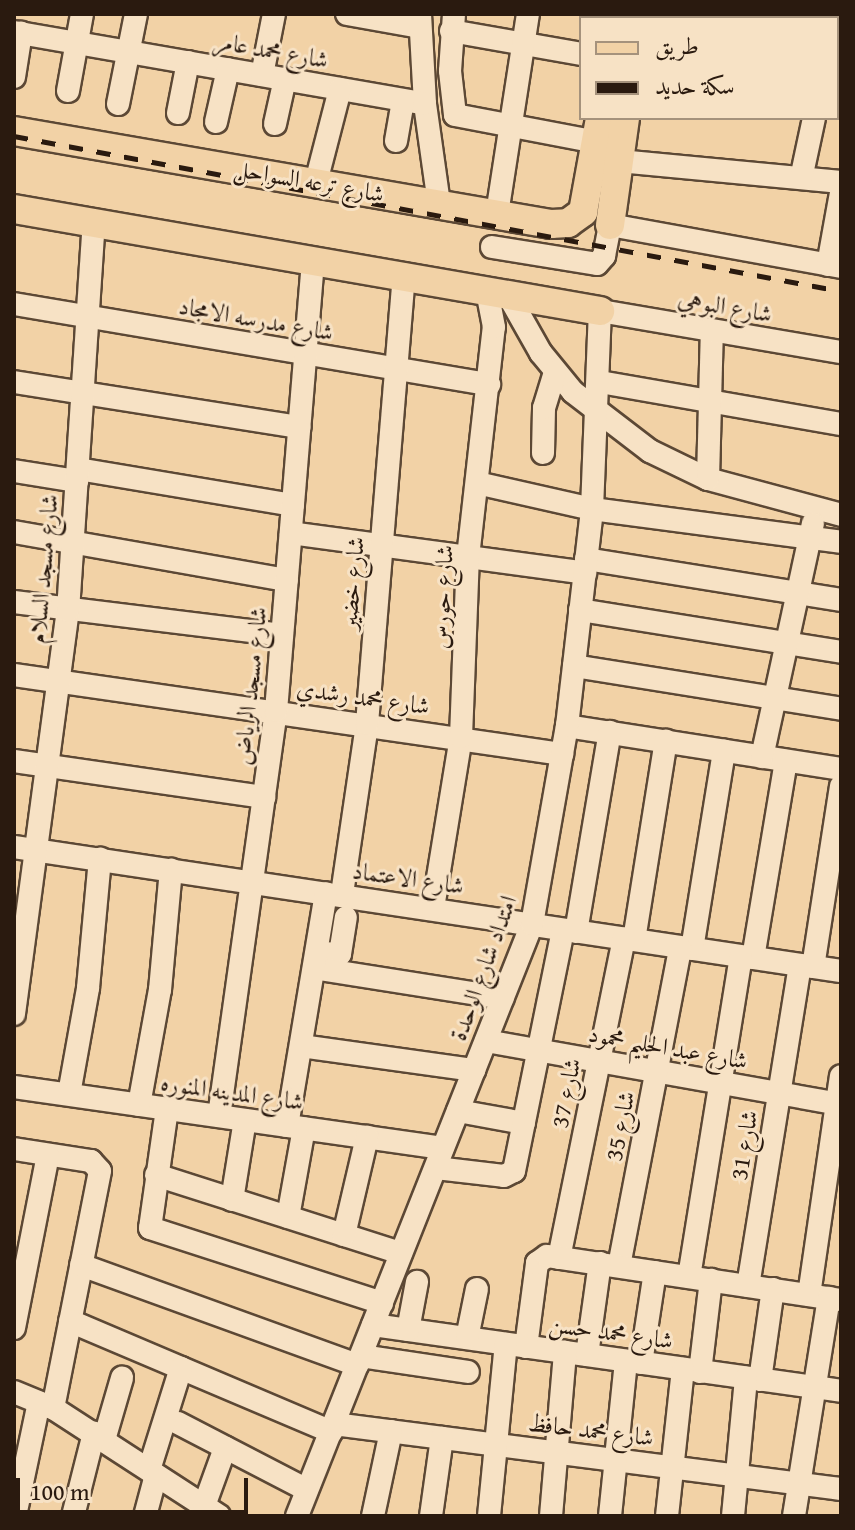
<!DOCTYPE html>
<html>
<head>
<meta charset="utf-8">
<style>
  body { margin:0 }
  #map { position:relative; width:855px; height:1530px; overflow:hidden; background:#f2d2a6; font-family:"Gentium Book Plus",Amiri,serif }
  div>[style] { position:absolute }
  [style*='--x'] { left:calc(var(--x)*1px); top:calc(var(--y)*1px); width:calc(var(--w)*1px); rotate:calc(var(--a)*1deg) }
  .roads { filter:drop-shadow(2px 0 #5c4835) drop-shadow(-2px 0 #5c4835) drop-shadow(0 2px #5c4835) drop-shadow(0 -2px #5c4835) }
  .minor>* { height:22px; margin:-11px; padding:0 11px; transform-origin:11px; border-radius:11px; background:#f7e2c5 }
  .major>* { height:28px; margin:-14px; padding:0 14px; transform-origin:14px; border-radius:14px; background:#f2d2a6 }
  .rail>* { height:5px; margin-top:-2.5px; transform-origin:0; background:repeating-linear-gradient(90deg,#2a1a0f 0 14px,transparent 0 28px) }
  span { translate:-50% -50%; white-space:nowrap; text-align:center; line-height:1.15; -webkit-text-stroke:6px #f7e2c5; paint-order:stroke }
  .street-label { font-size:24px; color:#2a1a0f }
  .frame { position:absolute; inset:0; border:16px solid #2a1a0f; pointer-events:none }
  .legend { position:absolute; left:579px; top:16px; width:260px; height:104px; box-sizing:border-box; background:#f7e2c5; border:2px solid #a5927c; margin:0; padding:10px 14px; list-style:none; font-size:24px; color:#2a1a0f }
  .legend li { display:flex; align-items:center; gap:16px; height:40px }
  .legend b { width:40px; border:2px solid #a5927c }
  .scale { position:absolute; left:16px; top:1478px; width:232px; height:36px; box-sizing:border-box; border:4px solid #2a1a0f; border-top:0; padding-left:10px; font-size:24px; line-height:28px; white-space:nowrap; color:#2a1a0f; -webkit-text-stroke:6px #f7e2c5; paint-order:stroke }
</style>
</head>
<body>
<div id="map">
  <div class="roads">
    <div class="minor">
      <i style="--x:347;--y:14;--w:74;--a:10.1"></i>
      <i style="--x:420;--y:14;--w:90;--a:86.8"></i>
      <i style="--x:425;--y:104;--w:101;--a:82"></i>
      <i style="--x:454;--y:14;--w:57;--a:94"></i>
      <i style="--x:450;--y:71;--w:44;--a:83.5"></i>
      <i style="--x:455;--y:115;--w:145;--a:10.8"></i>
      <i style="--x:763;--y:14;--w:25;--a:9"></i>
      <i style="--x:835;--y:18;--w:4;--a:-76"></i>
      <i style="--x:451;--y:31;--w:132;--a:10"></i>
      <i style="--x:14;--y:32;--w:417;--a:9.9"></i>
      <i style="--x:262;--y:75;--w:62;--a:-78.9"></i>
      <i style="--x:14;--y:77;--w:45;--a:-81"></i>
      <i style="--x:837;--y:90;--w:4;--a:0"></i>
      <i style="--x:68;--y:91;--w:78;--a:-79.7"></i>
      <i style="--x:118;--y:104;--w:92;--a:-78.7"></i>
      <i style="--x:178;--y:113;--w:52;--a:-78.9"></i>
      <i style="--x:216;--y:122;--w:54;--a:-77.2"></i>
      <i style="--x:275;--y:124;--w:46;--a:-77.5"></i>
      <i style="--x:396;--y:141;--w:41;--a:-80.1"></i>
      <i style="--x:619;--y:161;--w:223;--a:5.4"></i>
      <i style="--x:802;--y:174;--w:57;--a:-77.9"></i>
      <i style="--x:316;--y:182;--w:96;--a:-75.5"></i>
      <i style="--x:497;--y:214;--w:202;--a:-81.2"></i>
      <i style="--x:492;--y:247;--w:106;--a:9.2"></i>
      <i style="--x:597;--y:264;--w:11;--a:-49"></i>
      <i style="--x:604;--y:256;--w:32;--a:-79"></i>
      <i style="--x:610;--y:225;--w:235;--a:10.3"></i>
      <i style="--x:828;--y:265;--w:73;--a:-79.8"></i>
      <i style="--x:507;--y:293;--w:69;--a:60.5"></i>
      <i style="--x:541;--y:353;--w:50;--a:50.6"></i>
      <i style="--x:573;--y:392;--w:97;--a:37.5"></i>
      <i style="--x:650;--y:451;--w:64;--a:25.8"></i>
      <i style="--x:708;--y:479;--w:138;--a:15.1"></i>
      <i style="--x:14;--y:304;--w:482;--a:9.6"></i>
      <i style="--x:14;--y:382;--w:289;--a:9"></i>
      <i style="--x:600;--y:382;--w:245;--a:9.9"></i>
      <i style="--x:543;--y:453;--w:45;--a:-88.7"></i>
      <i style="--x:544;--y:408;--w:38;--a:-73"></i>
      <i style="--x:78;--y:469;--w:218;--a:9.5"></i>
      <i style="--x:14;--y:471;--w:64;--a:9"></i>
      <i style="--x:708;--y:479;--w:148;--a:-88.5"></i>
      <i style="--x:477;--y:483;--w:118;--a:12.7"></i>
      <i style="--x:592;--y:509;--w:251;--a:7.5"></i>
      <i style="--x:14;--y:532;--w:277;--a:10"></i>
      <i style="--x:291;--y:533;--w:297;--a:7.7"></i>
      <i style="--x:586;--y:559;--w:258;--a:9.1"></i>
      <i style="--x:14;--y:602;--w:270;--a:7"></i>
      <i style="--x:580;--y:610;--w:264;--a:9.1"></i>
      <i style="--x:574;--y:666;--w:270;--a:9.1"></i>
      <i style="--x:14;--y:675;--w:554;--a:8.2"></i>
      <i style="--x:567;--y:726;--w:277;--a:8.9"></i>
      <i style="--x:762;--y:757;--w:239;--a:-77.7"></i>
      <i style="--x:14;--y:761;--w:253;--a:8.2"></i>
      <i style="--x:14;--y:847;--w:836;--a:8.53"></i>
      <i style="--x:342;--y:894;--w:172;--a:-81.6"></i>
      <i style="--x:367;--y:724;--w:451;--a:-85.3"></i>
      <i style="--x:433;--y:908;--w:173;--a:-80.7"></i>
      <i style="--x:461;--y:737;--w:180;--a:-87.8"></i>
      <i style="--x:468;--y:557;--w:231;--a:-83.6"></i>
      <i style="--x:494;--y:327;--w:38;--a:-101"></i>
      <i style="--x:576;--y:932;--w:203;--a:-80.4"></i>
      <i style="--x:634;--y:940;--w:202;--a:-80.9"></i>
      <i style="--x:692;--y:949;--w:201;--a:-80.8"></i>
      <i style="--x:317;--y:953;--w:23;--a:2"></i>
      <i style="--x:340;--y:954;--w:37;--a:-81"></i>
      <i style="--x:753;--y:958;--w:200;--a:-80.5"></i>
      <i style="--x:813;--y:967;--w:183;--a:-81.2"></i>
      <i style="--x:314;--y:968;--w:191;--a:9"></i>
      <i style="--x:14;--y:1014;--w:407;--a:-82.4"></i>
      <i style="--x:68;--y:611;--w:390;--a:-86.2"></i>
      <i style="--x:486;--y:1041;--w:361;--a:10.1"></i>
      <i style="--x:301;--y:1046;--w:175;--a:7.9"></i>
      <i style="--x:14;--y:1087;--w:433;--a:8.1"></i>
      <i style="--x:69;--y:1094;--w:108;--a:-79.8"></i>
      <i style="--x:88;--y:988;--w:130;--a:-84.7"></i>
      <i style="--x:139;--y:1105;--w:117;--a:-79.7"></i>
      <i style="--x:160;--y:990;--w:121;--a:-84.8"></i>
      <i style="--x:167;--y:1109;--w:120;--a:98.1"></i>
      <i style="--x:150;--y:1228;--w:244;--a:17.9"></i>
      <i style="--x:458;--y:1111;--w:67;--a:10.3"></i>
      <i style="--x:219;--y:1116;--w:409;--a:-82"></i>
      <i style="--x:276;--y:711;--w:453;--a:-85.3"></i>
      <i style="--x:287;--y:1126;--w:236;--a:-80.5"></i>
      <i style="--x:14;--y:1149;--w:78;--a:8.9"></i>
      <i style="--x:91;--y:1161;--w:13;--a:48"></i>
      <i style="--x:100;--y:1171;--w:242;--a:101.2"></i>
      <i style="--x:436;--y:1168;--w:68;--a:6.7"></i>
      <i style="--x:504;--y:1176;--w:11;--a:-27"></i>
      <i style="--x:514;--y:1171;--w:246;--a:-78.5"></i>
      <i style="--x:156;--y:1175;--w:257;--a:17.7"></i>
      <i style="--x:232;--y:1200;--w:81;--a:-80.8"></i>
      <i style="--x:288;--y:1217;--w:90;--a:-79.8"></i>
      <i style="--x:344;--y:1235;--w:101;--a:-76.8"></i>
      <i style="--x:559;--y:1258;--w:326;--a:-78.5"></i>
      <i style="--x:81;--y:1265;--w:294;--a:19.9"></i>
      <i style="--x:619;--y:1266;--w:324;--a:-79.1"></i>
      <i style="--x:689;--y:1277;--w:324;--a:-80.8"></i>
      <i style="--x:748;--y:1286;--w:325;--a:-80.8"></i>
      <i style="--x:809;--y:1295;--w:221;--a:-81.7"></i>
      <i style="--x:70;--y:1321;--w:284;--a:23"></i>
      <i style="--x:373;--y:1325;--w:473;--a:8"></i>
      <i style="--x:14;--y:1328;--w:176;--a:-78.9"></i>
      <i style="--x:408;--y:1330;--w:49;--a:-79.4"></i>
      <i style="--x:467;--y:1338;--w:50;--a:-78.5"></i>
      <i style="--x:526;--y:1347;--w:85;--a:-82.5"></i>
      <i style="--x:537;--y:1263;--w:12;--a:-35"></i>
      <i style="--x:547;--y:1256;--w:297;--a:8.5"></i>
      <i style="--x:587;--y:1355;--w:93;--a:-82"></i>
      <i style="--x:361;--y:1356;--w:108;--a:8.5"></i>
      <i style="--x:641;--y:1363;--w:92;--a:-81.3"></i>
      <i style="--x:700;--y:1372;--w:93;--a:-83.2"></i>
      <i style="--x:760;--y:1380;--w:92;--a:-81.9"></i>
      <i style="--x:14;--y:1392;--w:42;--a:22.3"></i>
      <i style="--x:53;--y:1408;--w:198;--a:33"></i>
      <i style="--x:178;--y:1423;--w:145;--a:27.4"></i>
      <i style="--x:334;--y:1424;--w:511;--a:7.31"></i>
      <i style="--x:104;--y:1440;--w:65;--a:-73.8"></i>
      <i style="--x:149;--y:1470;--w:107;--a:-72.6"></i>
      <i style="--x:204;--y:1506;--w:62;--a:-70.1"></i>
      <i style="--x:15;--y:1516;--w:116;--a:-78.1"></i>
      <i style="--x:73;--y:1516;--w:86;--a:-75.8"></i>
      <i style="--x:145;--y:1516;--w:42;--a:-75"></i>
      <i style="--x:297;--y:1516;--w:637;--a:-68.35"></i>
      <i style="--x:532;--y:924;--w:201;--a:-80"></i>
      <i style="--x:567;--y:726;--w:218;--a:-83.4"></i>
      <i style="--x:592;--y:509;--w:198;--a:-87.7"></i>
      <i style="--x:600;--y:311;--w:244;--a:9.7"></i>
      <i style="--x:373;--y:1516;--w:87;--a:-78"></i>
      <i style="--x:431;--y:1516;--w:79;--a:-82"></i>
      <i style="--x:489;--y:1516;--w:173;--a:-84.4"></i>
      <i style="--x:551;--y:1516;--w:165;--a:-85.1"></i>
      <i style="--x:610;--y:1516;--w:156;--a:-84.1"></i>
      <i style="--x:667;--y:1516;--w:148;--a:-83.8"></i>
      <i style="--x:733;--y:1516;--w:139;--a:-84.6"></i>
      <i style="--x:794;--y:1516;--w:221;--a:-80.9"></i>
    </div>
    <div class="major">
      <i style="--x:614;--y:18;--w:4;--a:-90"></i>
      <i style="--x:639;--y:18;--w:4;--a:-76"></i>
      <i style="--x:14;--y:131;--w:545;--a:9.83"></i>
      <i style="--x:551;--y:224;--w:17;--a:-3"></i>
      <i style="--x:568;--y:223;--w:19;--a:-36"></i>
      <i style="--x:583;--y:212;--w:96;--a:-79.7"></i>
      <i style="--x:14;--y:209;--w:595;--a:9.87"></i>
      <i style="--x:610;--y:225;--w:108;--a:-82"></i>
    </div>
  </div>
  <div class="rail">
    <i style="--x:14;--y:136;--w:841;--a:10.62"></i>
  </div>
  <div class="street-label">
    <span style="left:271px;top:50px;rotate:10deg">شارع محمد عامر</span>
    <span style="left:309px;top:181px;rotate:10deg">شارع ترعه السواحل</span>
    <span style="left:725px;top:306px;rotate:10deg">شارع البوهي</span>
    <span style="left:256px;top:319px;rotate:10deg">شارع مدرسه الامجاد</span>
    <span style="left:43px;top:569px;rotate:-85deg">شارع مسجد السلام</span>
    <span style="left:352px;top:583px;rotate:-85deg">شارع خضير</span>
    <span style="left:442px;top:597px;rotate:-87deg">شارع حورس</span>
    <span style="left:250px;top:686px;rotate:-84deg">شارع مسجد الرياض</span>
    <span style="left:363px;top:697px;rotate:8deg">شارع محمد رشدي</span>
    <span style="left:408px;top:878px;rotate:8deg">شارع الاعتماد</span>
    <span style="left:483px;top:968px;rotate:-70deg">امتداد شارع الوحدة</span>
    <span style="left:668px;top:1047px;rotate:10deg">شارع عبد الحليم محمود</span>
    <span style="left:232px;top:1092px;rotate:8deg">شارع المدينه المنوره</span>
    <span style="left:566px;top:1093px;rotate:-79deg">شارع 37</span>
    <span style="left:620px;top:1126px;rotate:-79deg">شارع 35</span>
    <span style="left:744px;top:1145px;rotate:-81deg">شارع 31</span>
    <span style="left:611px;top:1332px;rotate:8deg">شارع محمد حسن</span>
    <span style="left:591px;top:1430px;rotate:7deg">شارع محمد حافظ</span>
  </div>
  <div class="frame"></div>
  <ul class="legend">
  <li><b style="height:10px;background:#f2d2a6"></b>طريق</li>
  <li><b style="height:10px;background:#2a1a0f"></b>سكة حديد</li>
  </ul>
  <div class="scale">100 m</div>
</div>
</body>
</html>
